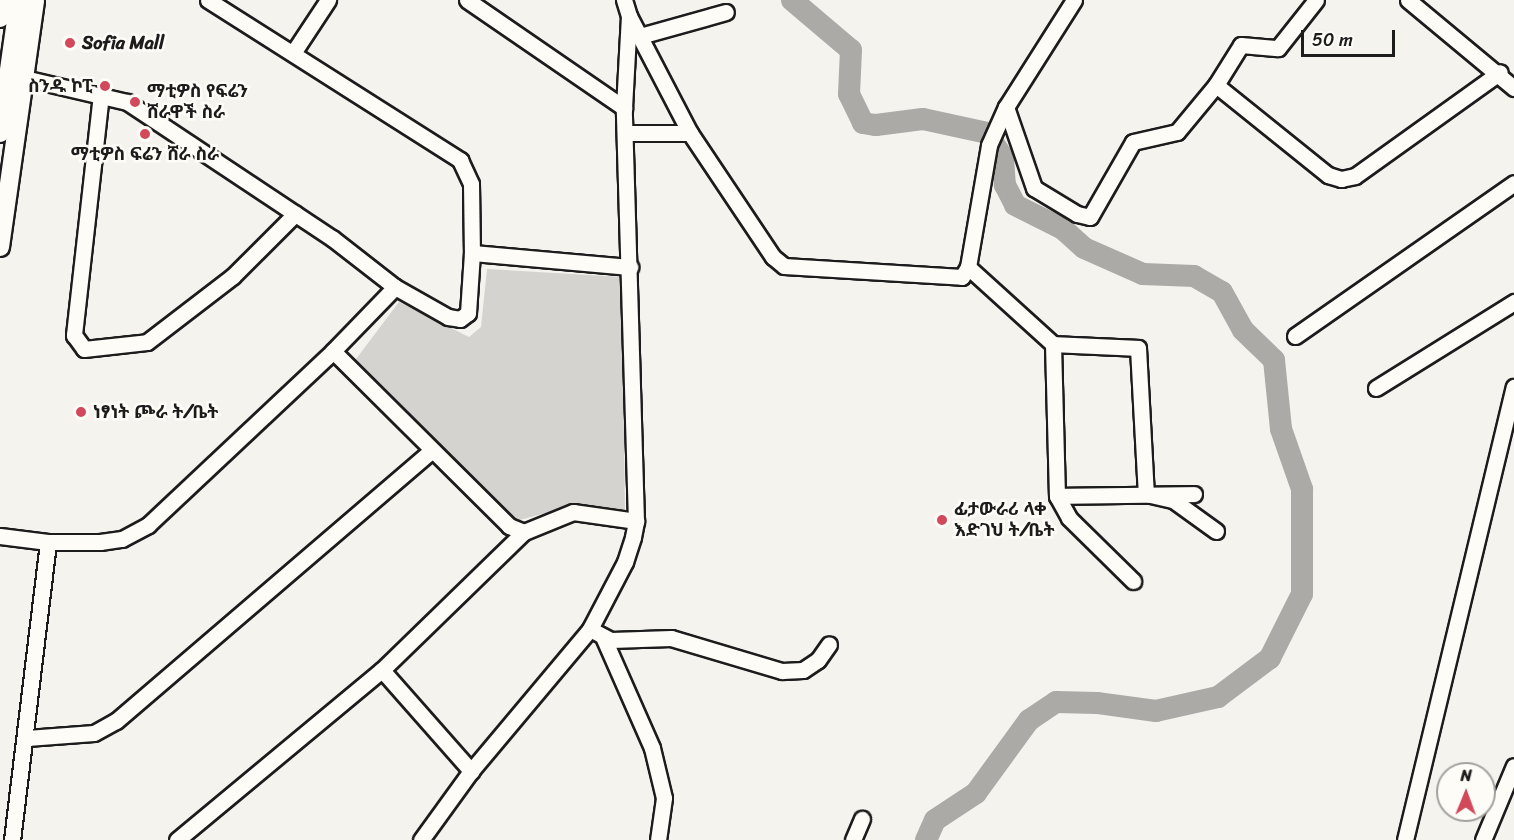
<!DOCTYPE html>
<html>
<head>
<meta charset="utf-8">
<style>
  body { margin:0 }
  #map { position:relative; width:1514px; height:840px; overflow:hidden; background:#f4f3ee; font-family:Sriracha,"Noto Sans Ethiopic",sans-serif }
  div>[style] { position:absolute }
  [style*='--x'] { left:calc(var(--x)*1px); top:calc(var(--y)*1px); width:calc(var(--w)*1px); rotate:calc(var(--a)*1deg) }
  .green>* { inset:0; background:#d4d3cf }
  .river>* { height:22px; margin:-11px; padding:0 11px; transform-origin:11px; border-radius:11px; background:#abaaa6 }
  .roads { filter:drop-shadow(2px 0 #1c1c1c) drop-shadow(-2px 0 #1c1c1c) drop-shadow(0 2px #1c1c1c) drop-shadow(0 -2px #1c1c1c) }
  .minor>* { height:15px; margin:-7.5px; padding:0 7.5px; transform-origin:7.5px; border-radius:7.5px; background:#fdfcf7 }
  .major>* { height:18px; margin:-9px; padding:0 9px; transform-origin:9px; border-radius:9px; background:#fdfcf7 }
  .dots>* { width:16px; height:16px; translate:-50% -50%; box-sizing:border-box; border:3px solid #fdfcf7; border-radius:50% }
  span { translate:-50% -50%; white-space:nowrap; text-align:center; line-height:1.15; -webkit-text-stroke:5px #fdfcf7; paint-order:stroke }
  .poi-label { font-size:18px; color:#1c1c1c; font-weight:700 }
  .left { translate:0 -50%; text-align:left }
  .right { translate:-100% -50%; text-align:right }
  .north { position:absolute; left:1436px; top:762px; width:60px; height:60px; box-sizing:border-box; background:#fdfcf7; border:2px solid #a3a29f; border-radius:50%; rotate:1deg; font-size:16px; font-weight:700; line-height:24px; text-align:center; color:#1c1c1c }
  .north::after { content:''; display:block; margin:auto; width:21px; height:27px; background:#d1495b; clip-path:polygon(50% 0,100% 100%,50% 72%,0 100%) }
  .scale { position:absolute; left:1301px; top:30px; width:94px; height:27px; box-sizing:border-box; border:3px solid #1c1c1c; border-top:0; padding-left:8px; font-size:18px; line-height:21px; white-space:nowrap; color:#1c1c1c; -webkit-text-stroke:4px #fdfcf7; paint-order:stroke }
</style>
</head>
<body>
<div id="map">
  <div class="green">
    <i style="clip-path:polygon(487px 269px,622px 277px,625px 512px,579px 504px,516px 521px,353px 363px,399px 302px,469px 337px,481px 327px)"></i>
  </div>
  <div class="river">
    <i style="--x:792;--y:0;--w:77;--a:40.3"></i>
    <i style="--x:851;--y:50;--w:44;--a:92.6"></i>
    <i style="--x:849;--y:94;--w:32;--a:64"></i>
    <i style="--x:863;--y:123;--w:13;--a:9"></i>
    <i style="--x:876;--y:125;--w:47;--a:-7.3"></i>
    <i style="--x:923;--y:119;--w:66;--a:12.3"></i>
    <i style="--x:987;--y:133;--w:30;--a:57"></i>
    <i style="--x:1003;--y:158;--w:27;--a:86"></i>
    <i style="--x:1005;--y:185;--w:22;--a:63"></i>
    <i style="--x:1015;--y:205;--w:54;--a:26.6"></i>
    <i style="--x:1063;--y:229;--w:28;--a:42"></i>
    <i style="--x:1084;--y:248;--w:64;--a:23.8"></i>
    <i style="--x:1143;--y:274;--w:51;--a:2.2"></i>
    <i style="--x:1194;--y:276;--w:32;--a:30"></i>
    <i style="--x:1222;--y:292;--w:43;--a:61.1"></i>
    <i style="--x:1243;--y:330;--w:43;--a:44.1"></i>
    <i style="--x:1274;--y:360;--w:69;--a:84.2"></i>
    <i style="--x:1281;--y:429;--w:64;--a:70.7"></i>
    <i style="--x:1302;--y:489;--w:105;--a:90"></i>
    <i style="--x:1302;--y:594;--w:72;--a:116.6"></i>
    <i style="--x:1270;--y:658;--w:65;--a:143.1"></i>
    <i style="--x:1218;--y:697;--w:64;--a:167.3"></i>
    <i style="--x:1156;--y:711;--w:60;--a:-172.3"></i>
    <i style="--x:1097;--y:703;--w:41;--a:-178.6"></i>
    <i style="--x:1056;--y:702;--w:32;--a:146"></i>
    <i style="--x:1029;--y:720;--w:90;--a:126"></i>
    <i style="--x:976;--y:793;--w:49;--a:146.6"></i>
    <i style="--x:935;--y:820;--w:22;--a:114"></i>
  </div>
  <div class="roads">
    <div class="minor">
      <i style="--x:208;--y:0;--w:299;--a:32.4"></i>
      <i style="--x:460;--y:160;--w:26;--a:65"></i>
      <i style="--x:471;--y:184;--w:69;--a:89.2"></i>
      <i style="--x:472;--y:253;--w:159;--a:5.1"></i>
      <i style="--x:467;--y:0;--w:191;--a:34.5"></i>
      <i style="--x:624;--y:108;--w:92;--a:-86.9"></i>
      <i style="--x:629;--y:16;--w:17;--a:-107"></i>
      <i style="--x:1074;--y:0;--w:127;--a:122.4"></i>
      <i style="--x:1006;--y:107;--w:86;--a:70.9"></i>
      <i style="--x:1034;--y:188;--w:50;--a:31.2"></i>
      <i style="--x:1077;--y:214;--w:13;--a:13"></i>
      <i style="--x:1090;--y:217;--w:86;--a:-60.2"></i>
      <i style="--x:1133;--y:142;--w:45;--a:-12.8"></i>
      <i style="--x:1177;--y:132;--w:61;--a:-50.3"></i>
      <i style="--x:1216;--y:85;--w:47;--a:-58"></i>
      <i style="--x:1241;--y:45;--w:37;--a:5"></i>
      <i style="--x:1278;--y:48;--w:61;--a:-51.6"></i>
      <i style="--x:1408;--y:0;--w:138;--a:39.7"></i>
      <i style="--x:629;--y:16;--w:132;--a:62.5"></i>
      <i style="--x:690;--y:133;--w:149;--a:56.2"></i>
      <i style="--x:773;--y:257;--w:14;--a:39"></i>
      <i style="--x:784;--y:266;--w:178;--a:3.5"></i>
      <i style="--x:962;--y:277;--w:12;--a:-59"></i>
      <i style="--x:968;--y:267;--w:124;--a:-80.2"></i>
      <i style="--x:989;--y:145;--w:42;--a:-65.9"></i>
      <i style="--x:640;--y:36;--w:89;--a:-15.6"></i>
      <i style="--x:293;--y:53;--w:64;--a:-56.6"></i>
      <i style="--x:24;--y:78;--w:106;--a:13.1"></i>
      <i style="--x:127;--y:102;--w:246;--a:33.6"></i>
      <i style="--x:332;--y:238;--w:80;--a:37.9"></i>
      <i style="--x:395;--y:287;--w:61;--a:29.5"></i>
      <i style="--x:448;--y:317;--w:12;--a:9"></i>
      <i style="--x:460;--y:319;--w:10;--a:-37"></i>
      <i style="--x:468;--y:313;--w:60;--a:-86.2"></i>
      <i style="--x:1216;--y:85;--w:144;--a:38.8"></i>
      <i style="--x:1328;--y:175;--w:14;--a:17"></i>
      <i style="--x:1341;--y:179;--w:14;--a:-12"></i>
      <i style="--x:1355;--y:176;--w:178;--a:-35.6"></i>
      <i style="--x:101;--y:94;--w:243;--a:96.4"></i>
      <i style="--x:74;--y:335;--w:17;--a:54"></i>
      <i style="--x:84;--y:349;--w:63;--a:-6.3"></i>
      <i style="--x:147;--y:342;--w:108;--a:-37.5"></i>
      <i style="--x:233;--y:276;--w:88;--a:-45"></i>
      <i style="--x:626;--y:133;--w:64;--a:0"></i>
      <i style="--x:968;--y:267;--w:115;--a:42.2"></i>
      <i style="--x:1053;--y:344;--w:152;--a:88.5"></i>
      <i style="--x:1057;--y:496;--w:25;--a:61"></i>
      <i style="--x:1069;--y:518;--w:90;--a:44.5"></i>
      <i style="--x:1295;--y:336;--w:267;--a:-34.9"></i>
      <i style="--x:1053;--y:344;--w:85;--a:2.7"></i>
      <i style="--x:1138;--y:348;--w:146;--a:86.9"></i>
      <i style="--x:1146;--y:494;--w:28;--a:13"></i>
      <i style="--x:1173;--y:500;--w:53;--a:35.8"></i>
      <i style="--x:333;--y:351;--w:248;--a:44.8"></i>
      <i style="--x:509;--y:526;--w:16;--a:22"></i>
      <i style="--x:524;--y:532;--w:53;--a:-22.2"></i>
      <i style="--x:573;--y:512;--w:64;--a:8.1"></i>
      <i style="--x:1376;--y:388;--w:163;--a:-31.9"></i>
      <i style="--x:1057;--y:496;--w:137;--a:-0.8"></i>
      <i style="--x:0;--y:536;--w:48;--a:7.1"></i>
      <i style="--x:48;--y:542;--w:52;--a:0"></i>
      <i style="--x:100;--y:542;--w:22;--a:-8"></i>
      <i style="--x:122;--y:539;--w:30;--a:-28"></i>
      <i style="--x:148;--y:525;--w:254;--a:-43.2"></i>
      <i style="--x:333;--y:351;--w:89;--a:-45.9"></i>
      <i style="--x:590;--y:629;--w:24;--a:28"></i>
      <i style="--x:611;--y:640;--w:60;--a:-1.9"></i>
      <i style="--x:671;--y:638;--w:116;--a:16.6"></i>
      <i style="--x:782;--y:671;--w:21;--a:-3"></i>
      <i style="--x:803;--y:670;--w:18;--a:-34"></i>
      <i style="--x:818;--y:660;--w:19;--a:-55"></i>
      <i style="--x:604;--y:639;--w:119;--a:66.2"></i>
      <i style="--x:652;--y:748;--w:51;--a:76.5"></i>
      <i style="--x:664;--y:798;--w:42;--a:98.1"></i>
      <i style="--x:382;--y:670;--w:135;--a:48.6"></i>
      <i style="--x:27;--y:738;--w:67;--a:-4.3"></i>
      <i style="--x:94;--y:733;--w:25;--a:-29"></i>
      <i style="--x:116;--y:721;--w:413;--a:-40.6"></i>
      <i style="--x:12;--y:840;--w:300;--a:-83.1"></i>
      <i style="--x:177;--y:840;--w:266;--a:-39.7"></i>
      <i style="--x:382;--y:670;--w:198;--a:-44.2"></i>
      <i style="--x:421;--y:840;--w:85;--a:-54.1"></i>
      <i style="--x:471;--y:771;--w:185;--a:-50"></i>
      <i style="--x:590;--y:629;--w:76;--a:-62.4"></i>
      <i style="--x:625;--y:562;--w:26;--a:-72"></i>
      <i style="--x:633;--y:537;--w:16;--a:-79"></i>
      <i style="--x:636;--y:521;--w:413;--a:-91.7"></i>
      <i style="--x:853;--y:840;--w:23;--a:-67"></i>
      <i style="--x:1405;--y:840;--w:466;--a:-76.5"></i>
      <i style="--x:1483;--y:840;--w:80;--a:-67.3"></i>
    </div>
    <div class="major">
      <i style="--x:0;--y:18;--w:18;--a:-81"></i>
      <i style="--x:0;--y:133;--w:134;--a:-81.9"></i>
      <i style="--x:0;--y:247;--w:249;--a:-81.9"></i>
    </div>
  </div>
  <div class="dots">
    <i style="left:70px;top:43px;background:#d1495b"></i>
    <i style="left:105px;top:86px;background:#d1495b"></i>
    <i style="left:135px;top:102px;background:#d1495b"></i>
    <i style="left:145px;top:134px;background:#d1495b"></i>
    <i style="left:81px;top:412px;background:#d1495b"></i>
    <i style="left:942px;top:520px;background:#d1495b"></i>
  </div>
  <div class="poi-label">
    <span class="left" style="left:82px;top:43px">Sofia Mall</span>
    <span class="right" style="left:93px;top:86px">ስንዱ ኮፒ</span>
    <span class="left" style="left:147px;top:102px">ማቲዎስ የፍሬን<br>ሸራዋች ስራ</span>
    <span style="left:145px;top:154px">ማቲዎስ ፍሬን ሸራ ስራ</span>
    <span class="left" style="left:93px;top:412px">ነፃነት ጮራ ት/ቤት</span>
    <span class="left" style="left:954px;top:520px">ፊታውራሪ ላቀ<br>እድገህ ት/ቤት</span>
  </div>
  <div class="north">N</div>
  <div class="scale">50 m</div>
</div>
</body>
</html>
